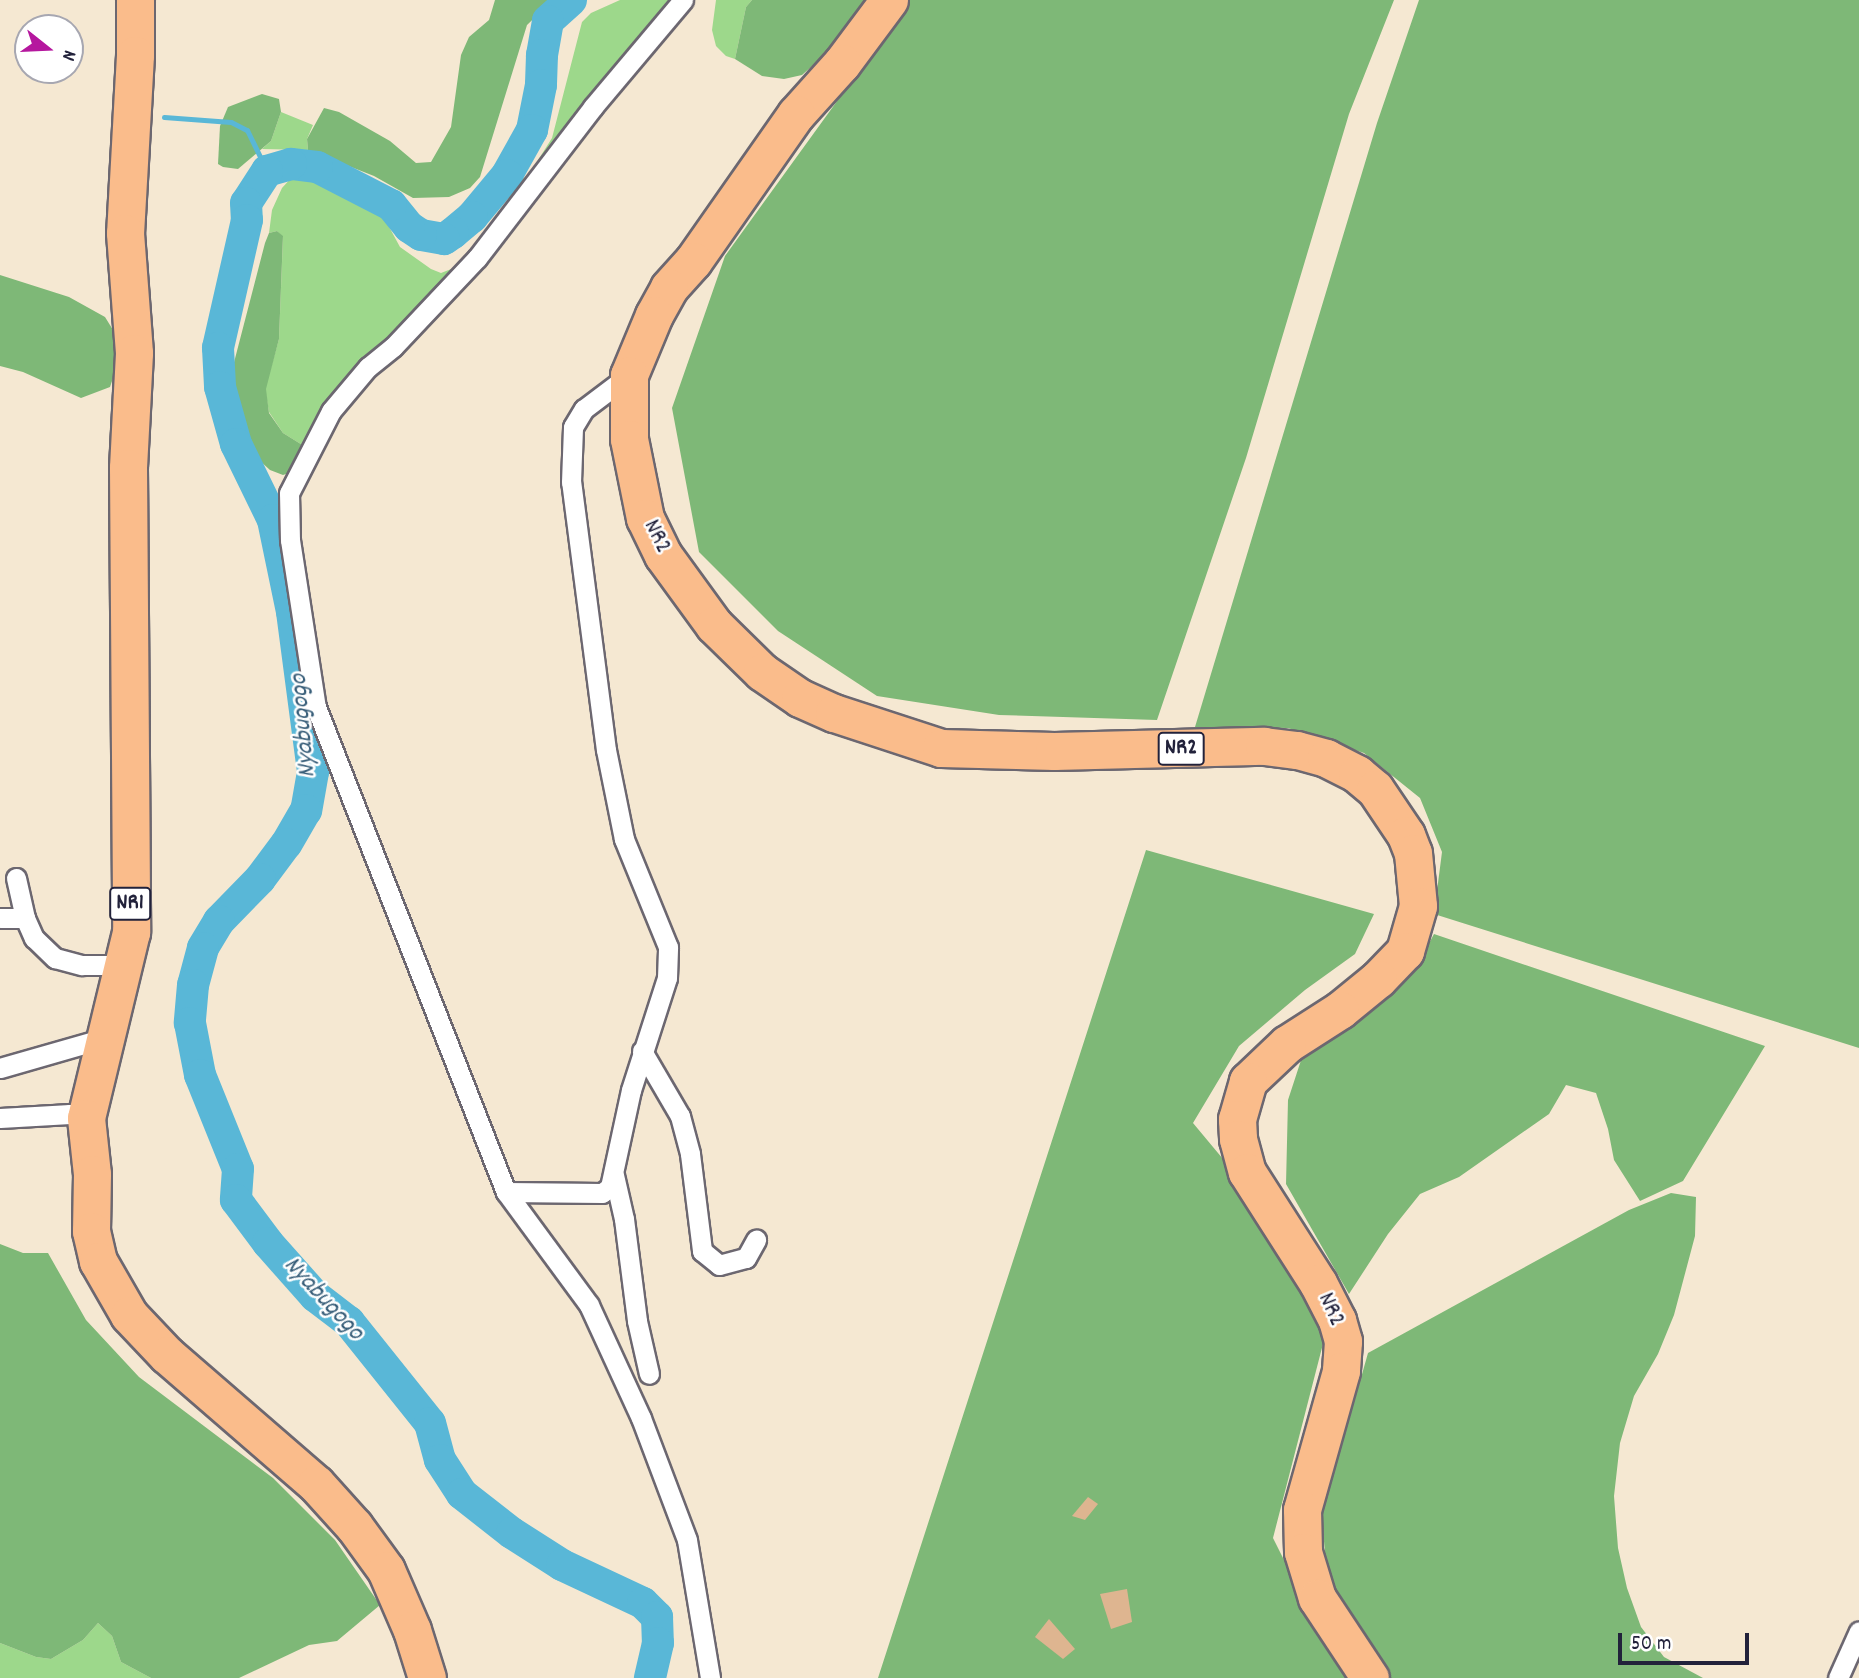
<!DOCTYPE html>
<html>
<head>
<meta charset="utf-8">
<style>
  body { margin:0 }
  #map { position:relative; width:1859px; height:1678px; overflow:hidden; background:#f5e8d2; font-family:Dekko,sans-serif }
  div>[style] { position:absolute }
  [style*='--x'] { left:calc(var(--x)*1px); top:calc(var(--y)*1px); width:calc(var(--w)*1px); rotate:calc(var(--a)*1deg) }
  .green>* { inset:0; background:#9dd88b }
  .forest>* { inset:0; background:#7eb877 }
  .stream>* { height:5px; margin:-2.5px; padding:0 2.5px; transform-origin:2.5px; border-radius:2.5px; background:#59b7d7 }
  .river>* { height:32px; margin:-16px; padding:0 16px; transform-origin:16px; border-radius:16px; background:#59b7d7 }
  .building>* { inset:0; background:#deb590 }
  .roads { filter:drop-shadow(2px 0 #6c6770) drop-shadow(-2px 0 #6c6770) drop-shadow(0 2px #6c6770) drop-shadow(0 -2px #6c6770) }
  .street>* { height:19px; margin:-9.5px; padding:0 9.5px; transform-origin:9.5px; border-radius:9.5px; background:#fff }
  .highway>* { height:37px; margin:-18.5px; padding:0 18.5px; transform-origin:18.5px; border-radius:18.5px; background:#fabc8b }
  span { translate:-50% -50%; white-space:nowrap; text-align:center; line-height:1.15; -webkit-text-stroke:5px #fff; paint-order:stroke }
  .shield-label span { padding:2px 5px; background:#fff; border:2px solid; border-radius:5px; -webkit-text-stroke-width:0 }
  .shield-label { font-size:23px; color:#22223b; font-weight:700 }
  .street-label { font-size:24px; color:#22223b }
  .water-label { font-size:26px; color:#385e79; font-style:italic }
  .north { position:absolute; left:14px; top:14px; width:70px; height:70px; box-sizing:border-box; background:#fff; border:2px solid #a7a7b1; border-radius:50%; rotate:108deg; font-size:19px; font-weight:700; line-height:28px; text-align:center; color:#22223b }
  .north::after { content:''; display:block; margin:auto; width:24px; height:32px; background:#b5179e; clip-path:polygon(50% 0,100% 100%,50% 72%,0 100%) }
  .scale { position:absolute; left:1618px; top:1633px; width:131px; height:32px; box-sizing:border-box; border:4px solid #22223b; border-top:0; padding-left:9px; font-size:21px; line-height:24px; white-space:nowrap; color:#22223b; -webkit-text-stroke:5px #fff; paint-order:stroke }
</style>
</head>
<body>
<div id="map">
  <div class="green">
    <i style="clip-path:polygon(620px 0,679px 0,507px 216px,510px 185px,528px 176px,552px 138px,582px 22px,591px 13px)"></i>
    <i style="clip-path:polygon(716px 0,752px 0,746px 7px,735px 59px,726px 56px,716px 46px,712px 30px)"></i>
    <i style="clip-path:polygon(281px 112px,313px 125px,307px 139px,308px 150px,262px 149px,271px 141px)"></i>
    <i style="clip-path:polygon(293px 176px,309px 176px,370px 203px,381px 212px,400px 247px,431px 269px,441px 273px,464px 264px,304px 446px,283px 433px,269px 412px,265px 389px,279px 339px,283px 237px,277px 231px,269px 233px,272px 210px,282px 188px)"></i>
    <i style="clip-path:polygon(98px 1623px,112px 1636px,121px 1662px,151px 1678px,0 1678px,0 1643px,36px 1657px,51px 1659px,83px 1640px)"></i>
  </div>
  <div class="forest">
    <i style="clip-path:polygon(495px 0,553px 0,527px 25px,480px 177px,470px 188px,449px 197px,413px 198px,374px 176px,308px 150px,307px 139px,324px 108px,339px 112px,390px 141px,416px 163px,431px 162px,451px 127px,461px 55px,469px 37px,489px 20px)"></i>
    <i style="clip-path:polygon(752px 0,871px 0,838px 43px,802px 75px,784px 79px,762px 76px,735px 59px,746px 7px)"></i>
    <i style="clip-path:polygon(889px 0,1394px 0,1349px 114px,1246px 458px,1157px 720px,999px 715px,877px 696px,778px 631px,699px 552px,672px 408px,725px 256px,848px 86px,842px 63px)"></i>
    <i style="clip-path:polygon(1419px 0,1859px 0,1859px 1048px,1434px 914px,1442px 852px,1420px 798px,1364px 753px,1288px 728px,1195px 727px,1377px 123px)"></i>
    <i style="clip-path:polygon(262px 94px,279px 99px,281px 112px,271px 141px,238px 169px,223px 167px,218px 164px,220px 126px,228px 107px)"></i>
    <i style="clip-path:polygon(277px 231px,283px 236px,279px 339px,266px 389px,269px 413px,283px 433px,304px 446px,295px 471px,283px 475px,270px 470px,249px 451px,240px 433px,231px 374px,265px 243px,269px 233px)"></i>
    <i style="clip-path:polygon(0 275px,69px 297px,105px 317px,118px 338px,119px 360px,110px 387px,81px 398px,23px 372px,0 366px)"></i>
    <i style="clip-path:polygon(1146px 850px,1374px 914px,1355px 954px,1305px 990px,1239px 1046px,1193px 1123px,1223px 1159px,1325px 1336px,1273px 1538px,1309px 1610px,1350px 1678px,878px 1678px)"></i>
    <i style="clip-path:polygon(1434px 934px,1765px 1046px,1683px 1181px,1640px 1201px,1614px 1160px,1608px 1129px,1596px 1093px,1566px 1085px,1549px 1114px,1459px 1177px,1420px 1194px,1388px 1234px,1349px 1294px,1286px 1184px,1288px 1100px,1305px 1048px,1414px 971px)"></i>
    <i style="clip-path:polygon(1671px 1193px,1696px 1197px,1695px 1236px,1674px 1315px,1658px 1354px,1634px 1396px,1620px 1443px,1614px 1496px,1618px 1548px,1627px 1588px,1641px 1627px,1664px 1657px,1703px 1678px,1385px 1678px,1327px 1579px,1322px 1516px,1368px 1353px,1629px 1210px)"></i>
    <i style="clip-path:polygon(0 1244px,23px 1253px,48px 1253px,86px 1320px,139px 1377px,273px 1478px,335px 1540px,380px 1605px,337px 1641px,309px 1645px,239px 1678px,151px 1678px,121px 1662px,112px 1636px,98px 1623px,83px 1640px,51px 1659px,36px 1657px,0 1643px)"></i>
  </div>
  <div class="stream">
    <i style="--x:164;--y:117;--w:67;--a:4.3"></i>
    <i style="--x:231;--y:122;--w:18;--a:27"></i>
    <i style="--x:247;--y:130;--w:46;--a:64"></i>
  </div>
  <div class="river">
    <i style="--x:571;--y:0;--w:31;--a:138"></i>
    <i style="--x:548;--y:21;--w:35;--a:100"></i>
    <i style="--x:542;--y:55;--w:30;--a:92"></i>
    <i style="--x:541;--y:85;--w:46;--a:101.3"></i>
    <i style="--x:532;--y:130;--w:51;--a:119.1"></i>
    <i style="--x:507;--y:175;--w:55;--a:129.8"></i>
    <i style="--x:472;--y:217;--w:25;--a:140"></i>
    <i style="--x:453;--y:233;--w:11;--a:146"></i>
    <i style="--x:444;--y:239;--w:23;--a:-170"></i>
    <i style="--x:421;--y:235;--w:14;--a:-146"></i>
    <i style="--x:409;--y:227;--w:28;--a:-129"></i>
    <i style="--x:391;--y:205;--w:83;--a:-152.8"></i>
    <i style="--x:317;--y:167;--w:26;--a:-173"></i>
    <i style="--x:291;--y:164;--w:25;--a:164"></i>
    <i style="--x:267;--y:171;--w:38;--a:123"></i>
    <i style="--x:246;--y:203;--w:17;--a:87"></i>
    <i style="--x:247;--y:220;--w:131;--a:102.8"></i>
    <i style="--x:218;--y:348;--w:39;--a:87"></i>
    <i style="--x:220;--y:387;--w:59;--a:74.3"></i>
    <i style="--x:236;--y:444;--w:85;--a:64"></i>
    <i style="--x:273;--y:520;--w:94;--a:78.3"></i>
    <i style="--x:292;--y:612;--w:161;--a:82.5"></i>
    <i style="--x:313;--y:772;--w:39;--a:100"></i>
    <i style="--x:306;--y:810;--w:39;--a:120"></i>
    <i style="--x:286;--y:844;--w:44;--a:126.6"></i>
    <i style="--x:260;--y:879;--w:59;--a:134.3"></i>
    <i style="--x:219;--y:921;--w:31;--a:121"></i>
    <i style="--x:203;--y:948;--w:38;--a:105"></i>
    <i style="--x:193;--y:985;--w:38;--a:95"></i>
    <i style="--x:190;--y:1023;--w:53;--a:79.1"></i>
    <i style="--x:200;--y:1075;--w:101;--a:68"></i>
    <i style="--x:238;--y:1169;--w:31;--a:94"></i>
    <i style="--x:236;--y:1200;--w:54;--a:53.3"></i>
    <i style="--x:268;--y:1243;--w:71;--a:48.4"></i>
    <i style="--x:315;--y:1296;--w:43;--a:37.4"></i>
    <i style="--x:349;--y:1322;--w:129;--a:51.3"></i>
    <i style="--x:430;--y:1423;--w:38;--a:75"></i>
    <i style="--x:440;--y:1460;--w:40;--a:57.1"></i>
    <i style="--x:462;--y:1494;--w:63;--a:38"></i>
    <i style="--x:512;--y:1533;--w:59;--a:32.6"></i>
    <i style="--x:562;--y:1565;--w:89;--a:25.1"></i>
    <i style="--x:643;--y:1603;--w:20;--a:45"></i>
    <i style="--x:657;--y:1617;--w:26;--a:88"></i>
    <i style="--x:658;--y:1643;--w:36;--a:103"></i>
  </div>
  <div class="building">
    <i style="clip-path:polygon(1088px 1497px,1098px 1504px,1085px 1520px,1072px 1516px)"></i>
    <i style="clip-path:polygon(1127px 1589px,1132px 1622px,1111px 1629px,1100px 1594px)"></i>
    <i style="clip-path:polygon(1049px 1619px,1075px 1649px,1063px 1659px,1035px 1637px)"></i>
  </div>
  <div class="roads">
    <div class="street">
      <i style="--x:683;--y:0;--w:140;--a:130.1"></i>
      <i style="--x:593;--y:107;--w:190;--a:127.5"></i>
      <i style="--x:477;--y:258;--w:122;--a:133.3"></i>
      <i style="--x:393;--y:347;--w:32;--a:141"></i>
      <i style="--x:368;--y:367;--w:57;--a:130.1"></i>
      <i style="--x:331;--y:411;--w:92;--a:117.1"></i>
      <i style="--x:289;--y:493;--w:47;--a:88.8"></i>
      <i style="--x:290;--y:540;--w:169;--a:81.2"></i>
      <i style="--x:316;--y:707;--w:521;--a:68.61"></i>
      <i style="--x:506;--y:1192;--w:140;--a:53.7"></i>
      <i style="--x:589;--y:1305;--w:124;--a:65.3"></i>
      <i style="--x:641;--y:1418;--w:130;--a:69.3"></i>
      <i style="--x:687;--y:1540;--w:140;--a:80.5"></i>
      <i style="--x:16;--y:878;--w:41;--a:77.3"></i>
      <i style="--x:25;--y:918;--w:22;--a:66"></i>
      <i style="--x:34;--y:938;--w:29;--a:44"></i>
      <i style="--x:55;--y:958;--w:28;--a:15"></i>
      <i style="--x:82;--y:965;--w:42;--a:0"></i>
      <i style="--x:0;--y:918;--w:25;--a:0"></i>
      <i style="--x:642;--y:1051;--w:75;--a:59.7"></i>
      <i style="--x:680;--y:1116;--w:39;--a:75"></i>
      <i style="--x:690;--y:1154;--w:98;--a:82.9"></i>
      <i style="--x:702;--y:1251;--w:22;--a:39"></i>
      <i style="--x:719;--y:1265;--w:28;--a:-15"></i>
      <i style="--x:746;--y:1258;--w:21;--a:-61"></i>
      <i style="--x:0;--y:1068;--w:112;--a:-16"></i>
      <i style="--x:0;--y:1118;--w:70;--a:-3.3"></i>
      <i style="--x:70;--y:1114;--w:16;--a:14"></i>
      <i style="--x:614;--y:1175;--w:45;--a:77.2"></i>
      <i style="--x:624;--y:1219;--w:103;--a:82.7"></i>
      <i style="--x:637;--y:1321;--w:54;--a:77.2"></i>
      <i style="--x:506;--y:1192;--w:96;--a:0.6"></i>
      <i style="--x:602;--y:1193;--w:10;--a:-37"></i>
      <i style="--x:610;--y:1187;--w:99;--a:-77.8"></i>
      <i style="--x:631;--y:1090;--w:118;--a:-72.2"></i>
      <i style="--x:667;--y:978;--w:31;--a:-88"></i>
      <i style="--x:668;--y:947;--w:117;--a:-112.2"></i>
      <i style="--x:624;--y:839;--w:91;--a:-101.4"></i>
      <i style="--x:606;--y:750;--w:270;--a:-97.4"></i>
      <i style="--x:571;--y:482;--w:55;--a:-87.9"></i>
      <i style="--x:573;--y:427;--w:21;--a:-59"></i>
      <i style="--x:584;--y:409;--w:56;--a:-37.1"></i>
      <i style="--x:1838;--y:1678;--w:51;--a:-65.9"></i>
    </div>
    <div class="highway">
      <i style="--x:135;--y:0;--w:55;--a:90"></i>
      <i style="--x:135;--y:55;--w:178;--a:93.2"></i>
      <i style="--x:125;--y:233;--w:120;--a:85.7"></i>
      <i style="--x:134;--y:353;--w:115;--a:93"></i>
      <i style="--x:128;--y:468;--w:464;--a:89.6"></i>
      <i style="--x:131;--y:932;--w:191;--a:103.6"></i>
      <i style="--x:86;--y:1118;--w:56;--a:83.9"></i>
      <i style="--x:92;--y:1174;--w:57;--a:91"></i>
      <i style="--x:91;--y:1231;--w:31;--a:77"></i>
      <i style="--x:98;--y:1261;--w:62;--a:60.1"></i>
      <i style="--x:129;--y:1315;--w:55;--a:46.5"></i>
      <i style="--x:167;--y:1355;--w:197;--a:40.9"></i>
      <i style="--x:316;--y:1484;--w:57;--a:47.9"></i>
      <i style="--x:354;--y:1526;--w:54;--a:54"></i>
      <i style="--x:386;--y:1570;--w:65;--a:66.6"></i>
      <i style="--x:412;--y:1630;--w:50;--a:72.6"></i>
      <i style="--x:889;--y:0;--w:79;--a:126.7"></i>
      <i style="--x:842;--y:63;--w:69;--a:132"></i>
      <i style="--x:796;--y:114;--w:179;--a:125"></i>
      <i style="--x:693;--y:261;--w:36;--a:132"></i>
      <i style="--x:669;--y:288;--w:31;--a:119"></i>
      <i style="--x:654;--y:315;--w:65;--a:112.6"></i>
      <i style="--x:629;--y:375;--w:64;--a:90"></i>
      <i style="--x:629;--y:439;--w:81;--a:78.6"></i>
      <i style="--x:645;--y:518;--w:41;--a:64.1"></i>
      <i style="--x:663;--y:555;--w:87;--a:53.9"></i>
      <i style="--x:714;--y:625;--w:67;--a:44.4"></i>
      <i style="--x:762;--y:672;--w:46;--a:34.4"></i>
      <i style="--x:800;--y:698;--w:37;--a:24"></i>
      <i style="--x:834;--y:713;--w:113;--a:18.1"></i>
      <i style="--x:941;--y:748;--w:113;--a:1.5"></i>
      <i style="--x:1054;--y:751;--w:210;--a:-1.4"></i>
      <i style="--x:1264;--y:746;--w:33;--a:7"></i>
      <i style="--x:1297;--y:750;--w:30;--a:15"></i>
      <i style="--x:1326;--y:758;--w:35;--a:27"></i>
      <i style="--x:1357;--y:774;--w:23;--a:40"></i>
      <i style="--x:1375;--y:789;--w:55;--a:56"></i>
      <i style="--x:1406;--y:835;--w:19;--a:69"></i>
      <i style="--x:1413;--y:853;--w:53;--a:84.6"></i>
      <i style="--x:1418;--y:906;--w:47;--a:106.1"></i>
      <i style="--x:1405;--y:951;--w:39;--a:134"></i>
      <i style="--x:1378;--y:979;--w:49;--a:140.8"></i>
      <i style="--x:1340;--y:1010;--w:63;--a:147.3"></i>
      <i style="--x:1287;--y:1044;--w:54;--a:136.5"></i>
      <i style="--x:1248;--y:1081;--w:40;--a:106"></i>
      <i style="--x:1237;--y:1119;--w:20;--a:87"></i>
      <i style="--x:1238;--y:1139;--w:34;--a:75"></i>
      <i style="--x:1247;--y:1172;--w:132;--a:57.4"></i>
      <i style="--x:1318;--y:1283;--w:42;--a:62.8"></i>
      <i style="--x:1337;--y:1320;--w:22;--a:74"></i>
      <i style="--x:1343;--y:1341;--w:30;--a:94"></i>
      <i style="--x:1341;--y:1371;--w:144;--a:105.7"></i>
      <i style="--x:1302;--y:1510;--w:42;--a:88.6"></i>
      <i style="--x:1303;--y:1552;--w:48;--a:73.1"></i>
      <i style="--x:1317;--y:1598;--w:96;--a:56.5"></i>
    </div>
  </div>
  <div class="shield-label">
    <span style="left:1181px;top:749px">NR2</span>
    <span style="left:130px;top:904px">NR1</span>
  </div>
  <div class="street-label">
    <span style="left:656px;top:537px;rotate:64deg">NR2</span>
    <span style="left:1330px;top:1310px;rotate:66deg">NR2</span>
  </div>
  <div class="water-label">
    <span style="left:304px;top:726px;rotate:-95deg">Nyabugogo</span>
    <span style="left:323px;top:1299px;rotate:47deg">Nyabugogo</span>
  </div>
  <div class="north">N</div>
  <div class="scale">50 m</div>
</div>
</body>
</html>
